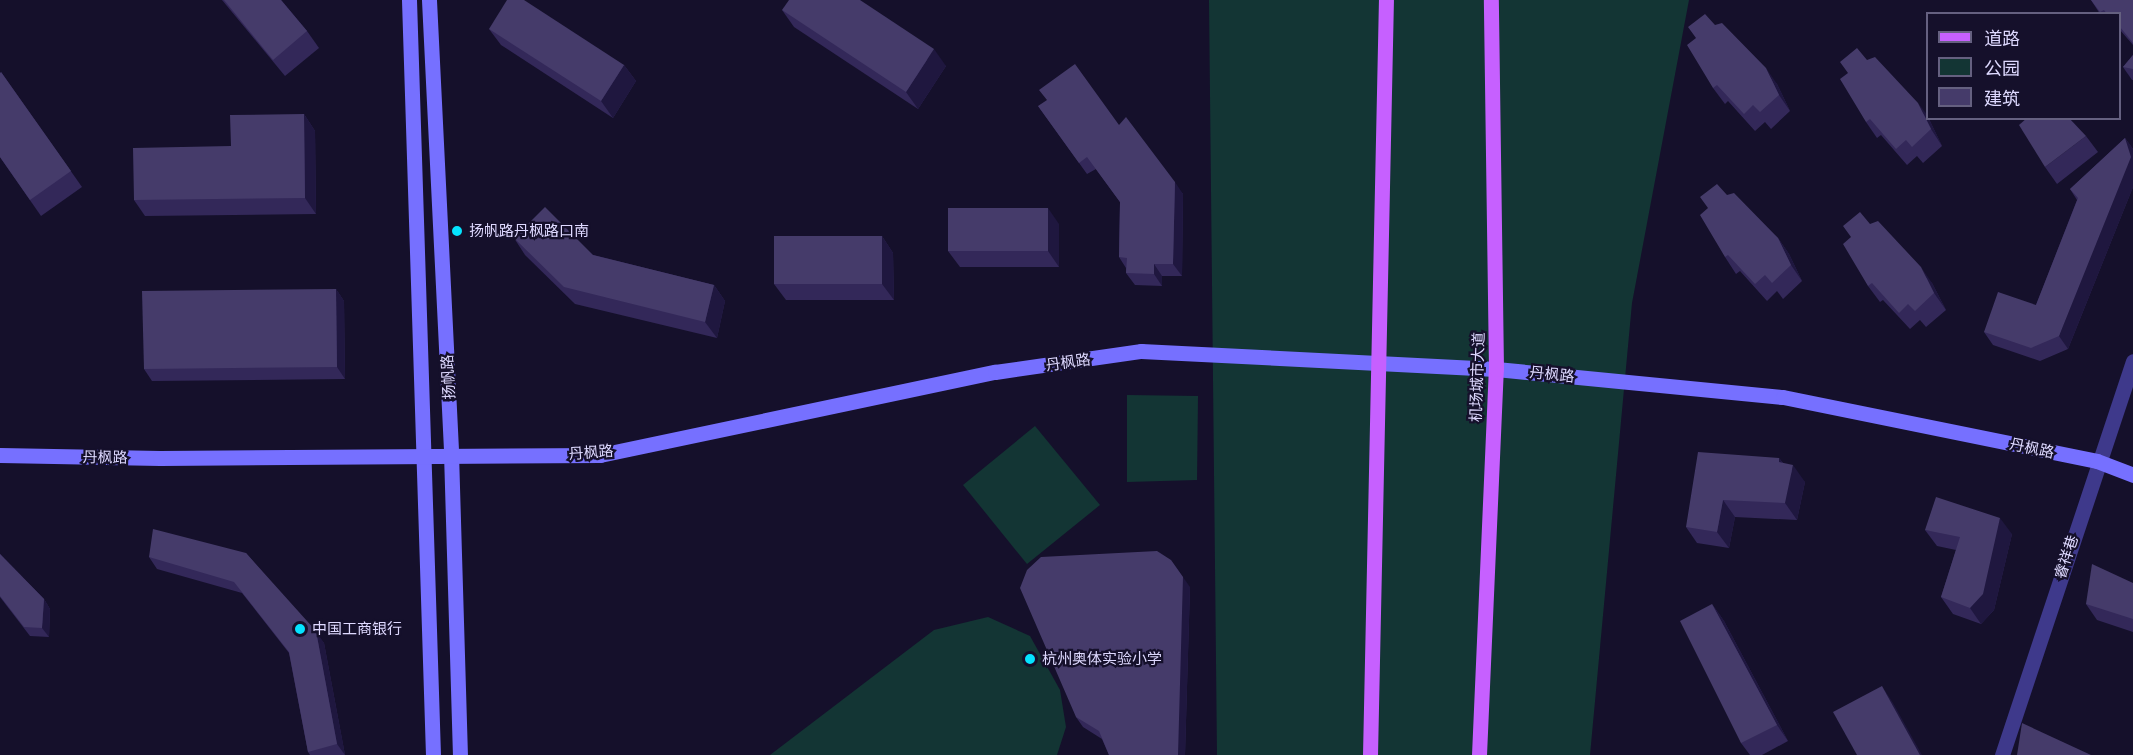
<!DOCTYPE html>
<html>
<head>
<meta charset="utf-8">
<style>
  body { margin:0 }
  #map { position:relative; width:2133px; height:755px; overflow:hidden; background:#15102b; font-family:Ubuntu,"Noto Sans SC",sans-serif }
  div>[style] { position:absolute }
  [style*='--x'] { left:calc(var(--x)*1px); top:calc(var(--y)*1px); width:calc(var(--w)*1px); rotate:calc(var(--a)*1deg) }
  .green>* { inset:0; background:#133534 }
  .street>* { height:15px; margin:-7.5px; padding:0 7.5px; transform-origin:7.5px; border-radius:7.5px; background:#3e398b }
  .secondary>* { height:15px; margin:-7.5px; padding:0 7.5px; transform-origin:7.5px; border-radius:7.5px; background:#7670ff }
  .primary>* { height:15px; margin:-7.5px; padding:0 7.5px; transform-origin:7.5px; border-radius:7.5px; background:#c660ff }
  .wall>* { inset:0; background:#332859 }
  .shaded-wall>* { inset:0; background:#1f173f }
  .building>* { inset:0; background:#453b6a }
  .dots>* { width:16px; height:16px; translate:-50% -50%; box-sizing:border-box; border:3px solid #15102b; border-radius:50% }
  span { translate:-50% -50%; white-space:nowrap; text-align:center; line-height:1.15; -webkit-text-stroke:4.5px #15102b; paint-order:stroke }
  .poi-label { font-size:15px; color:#ded9ff }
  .left { translate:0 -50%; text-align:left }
  .street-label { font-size:15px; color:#ded9ff }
  .legend { position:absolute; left:1926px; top:12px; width:195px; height:108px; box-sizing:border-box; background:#15102b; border:2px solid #656080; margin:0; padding:8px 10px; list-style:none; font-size:18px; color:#ded9ff }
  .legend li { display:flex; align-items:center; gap:12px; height:30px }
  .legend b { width:30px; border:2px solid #656080 }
</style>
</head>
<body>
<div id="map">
  <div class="green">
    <i style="clip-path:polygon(1209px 0,1689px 0,1632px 303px,1590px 755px,1217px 755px)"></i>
    <i style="clip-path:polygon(1127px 395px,1198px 396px,1197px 480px,1127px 482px)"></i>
    <i style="clip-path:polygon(1035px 426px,1100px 505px,1027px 564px,963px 485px)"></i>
    <i style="clip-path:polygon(988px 617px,1030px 636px,1060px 690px,1066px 727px,1057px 755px,770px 755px,934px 630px)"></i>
  </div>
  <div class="street">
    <i style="--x:2002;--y:755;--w:415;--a:-71.6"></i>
  </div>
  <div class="secondary">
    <i style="--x:409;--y:0;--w:755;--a:88.18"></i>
    <i style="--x:429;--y:0;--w:454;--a:87.2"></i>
    <i style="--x:451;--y:453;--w:302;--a:88.3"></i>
    <i style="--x:0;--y:455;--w:160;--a:1.1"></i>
    <i style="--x:160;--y:458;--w:440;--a:-0.4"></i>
    <i style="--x:600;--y:455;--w:404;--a:-11.9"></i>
    <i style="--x:995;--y:372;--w:148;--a:-8.2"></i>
    <i style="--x:1141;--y:351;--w:355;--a:2.9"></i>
    <i style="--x:1496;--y:369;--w:288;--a:5.6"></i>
    <i style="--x:1783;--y:397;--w:320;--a:11.5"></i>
    <i style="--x:2097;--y:461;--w:39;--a:21"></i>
  </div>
  <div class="primary">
    <i style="--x:1370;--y:755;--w:755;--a:-88.79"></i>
    <i style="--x:1479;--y:755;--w:386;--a:-87.5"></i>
    <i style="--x:1496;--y:369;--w:369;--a:-90.8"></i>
  </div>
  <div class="wall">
    <i style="clip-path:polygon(222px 0,281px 0,307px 31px,319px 48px,285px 76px)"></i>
    <i style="clip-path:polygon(2091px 0,2133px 0,2133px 45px,2120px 30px,2120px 14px,2100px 14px)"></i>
    <i style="clip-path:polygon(782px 10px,946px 66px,918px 109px,794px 27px)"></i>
    <i style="clip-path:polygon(1715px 25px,1777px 84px,1790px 111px,1771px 129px,1765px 122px,1755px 131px,1728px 101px,1725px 104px,1713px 88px)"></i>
    <i style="clip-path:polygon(489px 29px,624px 65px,636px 81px,613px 118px,501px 45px)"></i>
    <i style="clip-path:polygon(2133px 55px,2133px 80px,2132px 80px,2123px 67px)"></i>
    <i style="clip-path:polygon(1867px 60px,1928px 118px,1929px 119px,1942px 146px,1923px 163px,1917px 156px,1907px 165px,1881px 135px,1877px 138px,1866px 122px)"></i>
    <i style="clip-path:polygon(1px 72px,82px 187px,41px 216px,0 157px)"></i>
    <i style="clip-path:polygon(1038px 106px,1119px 125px,1183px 194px,1182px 276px,1162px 276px,1162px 286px,1135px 285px,1126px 273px,1126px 268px,1119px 257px,1120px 202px,1096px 169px,1087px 174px)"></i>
    <i style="clip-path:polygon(304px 114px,315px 131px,316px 214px,145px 216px,134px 200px)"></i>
    <i style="clip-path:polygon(2086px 136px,2098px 152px,2057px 184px,2045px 167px)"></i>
    <i style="clip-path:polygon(2125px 138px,2133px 149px,2133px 187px,2068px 349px,2040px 361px,1993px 345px,1984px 332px,2036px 305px,2077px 200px,2070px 189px)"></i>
    <i style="clip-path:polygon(1727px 195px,1778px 238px,1789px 254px,1802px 281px,1783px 299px,1777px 291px,1767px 301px,1740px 271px,1736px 274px,1725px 257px)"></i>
    <i style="clip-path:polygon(1059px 224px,1059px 267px,960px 267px,948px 251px)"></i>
    <i style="clip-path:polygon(1870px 224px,1932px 283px,1946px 310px,1926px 327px,1920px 320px,1910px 329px,1883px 300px,1880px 302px,1868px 286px)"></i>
    <i style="clip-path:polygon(882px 236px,893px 253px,894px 300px,786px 300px,774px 284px)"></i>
    <i style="clip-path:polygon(514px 238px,593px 255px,714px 285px,725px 301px,717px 338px,575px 304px,525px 255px)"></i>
    <i style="clip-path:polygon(336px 289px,344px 301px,345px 379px,152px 381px,144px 369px)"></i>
    <i style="clip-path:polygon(1779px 458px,1783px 463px,1805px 482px,1797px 520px,1735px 517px,1729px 548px,1697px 543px,1686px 527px)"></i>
    <i style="clip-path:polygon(1925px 530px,2012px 534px,1994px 610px,1981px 624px,1953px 614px,1941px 597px,1956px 550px,1937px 546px)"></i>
    <i style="clip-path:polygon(246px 553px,324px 643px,345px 755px,310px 755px,308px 752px,289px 653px,242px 593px,157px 569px,149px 557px)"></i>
    <i style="clip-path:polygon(0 554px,44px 599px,50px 609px,49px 637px,30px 636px,0 597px)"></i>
    <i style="clip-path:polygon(2133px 583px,2133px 632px,2097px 620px,2086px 604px)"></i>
    <i style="clip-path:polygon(1190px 587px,1185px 755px,1109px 755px,1102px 739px,1083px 727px,1076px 717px)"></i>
    <i style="clip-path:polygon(1712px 604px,1724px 621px,1788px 741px,1762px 755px,1750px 755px,1741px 743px)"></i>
  </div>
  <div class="shaded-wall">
    <i style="clip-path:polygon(934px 49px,946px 66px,918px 109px,906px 92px)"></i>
    <i style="clip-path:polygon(624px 65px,636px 81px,613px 118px,601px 101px)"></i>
    <i style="clip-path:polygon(1766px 68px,1777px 84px,1790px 111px,1779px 95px)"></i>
    <i style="clip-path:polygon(1918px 103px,1928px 116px,1928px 118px,1929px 119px,1942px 146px,1931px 129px)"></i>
    <i style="clip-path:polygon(304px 114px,315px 131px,316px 214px,305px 198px)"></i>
    <i style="clip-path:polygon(2125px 138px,2133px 149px,2133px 187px,2068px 349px,2059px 336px)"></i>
    <i style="clip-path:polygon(1175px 182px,1183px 194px,1182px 276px,1173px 264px)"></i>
    <i style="clip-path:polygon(1048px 208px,1059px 224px,1059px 267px,1048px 251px)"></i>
    <i style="clip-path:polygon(882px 236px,893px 253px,894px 300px,882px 284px)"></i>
    <i style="clip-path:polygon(1778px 238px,1789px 254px,1802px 281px,1791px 265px)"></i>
    <i style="clip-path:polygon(1154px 264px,1162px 276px,1162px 286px,1154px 274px)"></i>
    <i style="clip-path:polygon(1921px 267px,1932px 283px,1946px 310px,1934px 293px)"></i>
    <i style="clip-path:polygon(714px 285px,725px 301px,717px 338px,705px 322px)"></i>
    <i style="clip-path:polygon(336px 289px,344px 301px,345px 379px,337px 367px)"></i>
    <i style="clip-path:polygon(1779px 458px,1791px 474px,1793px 465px,1805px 482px,1797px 520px,1785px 503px,1779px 462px)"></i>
    <i style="clip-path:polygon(1723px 500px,1735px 517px,1729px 548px,1717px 532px)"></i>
    <i style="clip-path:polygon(2000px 518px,2012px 534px,1994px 610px,1981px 624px,1970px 608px)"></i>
    <i style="clip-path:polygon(1171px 560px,1190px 587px,1185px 755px,1178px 755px)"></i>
    <i style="clip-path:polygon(44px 599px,50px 609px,49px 637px,42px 628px)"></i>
    <i style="clip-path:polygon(1712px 604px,1724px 621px,1788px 741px,1777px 725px)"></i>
    <i style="clip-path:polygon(316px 631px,324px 643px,345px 755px,337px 744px)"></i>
    <i style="clip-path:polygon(1882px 686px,1893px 703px,1922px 755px,1920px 755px)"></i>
  </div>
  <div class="building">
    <i style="clip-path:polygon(224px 0,281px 0,307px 31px,273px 60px)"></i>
    <i style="clip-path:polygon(507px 0,524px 0,624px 65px,601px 101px,489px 29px)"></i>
    <i style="clip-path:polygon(789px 0,860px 0,934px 49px,906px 92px,782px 10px)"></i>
    <i style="clip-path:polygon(2091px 0,2133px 0,2133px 43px,2120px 27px,2120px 14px,2107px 14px,2104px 10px,2100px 12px)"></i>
    <i style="clip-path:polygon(1705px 14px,1715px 25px,1722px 23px,1766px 68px,1779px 95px,1760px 112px,1753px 105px,1744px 114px,1717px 85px,1713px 88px,1687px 45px,1696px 38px,1688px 27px)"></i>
    <i style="clip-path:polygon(1857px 48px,1867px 60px,1875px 57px,1918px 103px,1931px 129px,1912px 147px,1906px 140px,1896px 149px,1870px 119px,1866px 122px,1840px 79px,1848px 73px,1840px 62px)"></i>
    <i style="clip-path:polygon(2133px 55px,2133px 69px,2123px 67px)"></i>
    <i style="clip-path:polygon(1075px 64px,1119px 125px,1126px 117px,1175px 182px,1173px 264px,1154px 264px,1154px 274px,1126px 273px,1127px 258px,1119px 257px,1120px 202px,1087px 157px,1079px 163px,1038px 106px,1047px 100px,1039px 90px)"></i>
    <i style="clip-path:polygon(1px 72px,71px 171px,30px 200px,0 157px,0 73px)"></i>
    <i style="clip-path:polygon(304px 114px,305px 198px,134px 200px,133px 148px,231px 146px,230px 115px)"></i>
    <i style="clip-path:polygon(2027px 118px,2069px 118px,2086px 136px,2045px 167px,2019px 125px)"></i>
    <i style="clip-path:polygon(2125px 138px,2131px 157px,2059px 336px,2031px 348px,1984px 332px,1998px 292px,2036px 305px,2078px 198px,2070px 189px)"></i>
    <i style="clip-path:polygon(1717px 184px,1727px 195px,1734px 193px,1778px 238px,1791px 265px,1772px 283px,1765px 275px,1755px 284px,1728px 255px,1725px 257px,1700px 215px,1708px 208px,1700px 197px)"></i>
    <i style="clip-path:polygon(545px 207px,593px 255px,714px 285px,705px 322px,564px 287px,514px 238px)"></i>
    <i style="clip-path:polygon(948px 208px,1048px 208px,1048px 251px,948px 251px)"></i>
    <i style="clip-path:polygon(1860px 212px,1870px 224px,1878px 221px,1921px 267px,1934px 293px,1915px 311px,1908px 304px,1899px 313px,1872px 283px,1868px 286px,1843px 244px,1851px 237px,1843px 226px)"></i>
    <i style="clip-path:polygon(774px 236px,882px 236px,882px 284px,774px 284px)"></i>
    <i style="clip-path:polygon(336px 289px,337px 367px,144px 369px,142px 291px)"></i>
    <i style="clip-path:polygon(1698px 452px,1779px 458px,1779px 462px,1793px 465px,1785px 503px,1723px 500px,1717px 532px,1686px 527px)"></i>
    <i style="clip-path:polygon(1936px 497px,2000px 518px,1983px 594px,1970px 608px,1941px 597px,1960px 537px,1925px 530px)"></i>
    <i style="clip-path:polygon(153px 529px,246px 553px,316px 631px,337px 744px,308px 752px,289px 652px,234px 582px,149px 557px)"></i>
    <i style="clip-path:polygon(1157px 551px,1171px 560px,1183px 577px,1178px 755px,1109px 755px,1099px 731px,1076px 717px,1020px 588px,1027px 570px,1041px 557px)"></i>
    <i style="clip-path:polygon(0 554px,44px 599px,42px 628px,24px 627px,0 596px)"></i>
    <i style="clip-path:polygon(2092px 564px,2133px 583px,2133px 619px,2086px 604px)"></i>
    <i style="clip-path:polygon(1712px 604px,1777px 725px,1741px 743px,1680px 621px)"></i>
    <i style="clip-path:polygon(1882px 686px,1920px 755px,1857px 755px,1833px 712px)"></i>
    <i style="clip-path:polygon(2022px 723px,2091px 755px,2017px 755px)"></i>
  </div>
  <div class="dots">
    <i style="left:457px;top:231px;background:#05e3ff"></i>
    <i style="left:300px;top:629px;background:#05e3ff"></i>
    <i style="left:1030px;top:659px;background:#05e3ff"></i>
  </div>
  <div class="poi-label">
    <span class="left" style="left:469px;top:231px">扬帆路丹枫路口南</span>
    <span class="left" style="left:312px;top:629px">中国工商银行</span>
    <span class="left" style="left:1042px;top:659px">杭州奥体实验小学</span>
  </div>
  <div class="street-label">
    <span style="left:1068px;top:362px;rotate:-8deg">丹枫路</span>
    <span style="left:1552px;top:374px;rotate:6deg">丹枫路</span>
    <span style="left:448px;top:377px;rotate:-93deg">扬帆路</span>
    <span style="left:1477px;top:377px;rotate:-88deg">机场城市大道</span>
    <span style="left:2032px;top:448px;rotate:12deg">丹枫路</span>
    <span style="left:591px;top:452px;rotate:-4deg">丹枫路</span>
    <span style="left:105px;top:457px;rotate:1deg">丹枫路</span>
    <span style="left:2066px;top:557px;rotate:-72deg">睿祥巷</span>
  </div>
  <ul class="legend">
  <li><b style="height:8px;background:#c660ff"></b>道路</li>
  <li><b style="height:16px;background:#133534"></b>公园</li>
  <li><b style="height:16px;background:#453b6a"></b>建筑</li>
  </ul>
</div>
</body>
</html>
